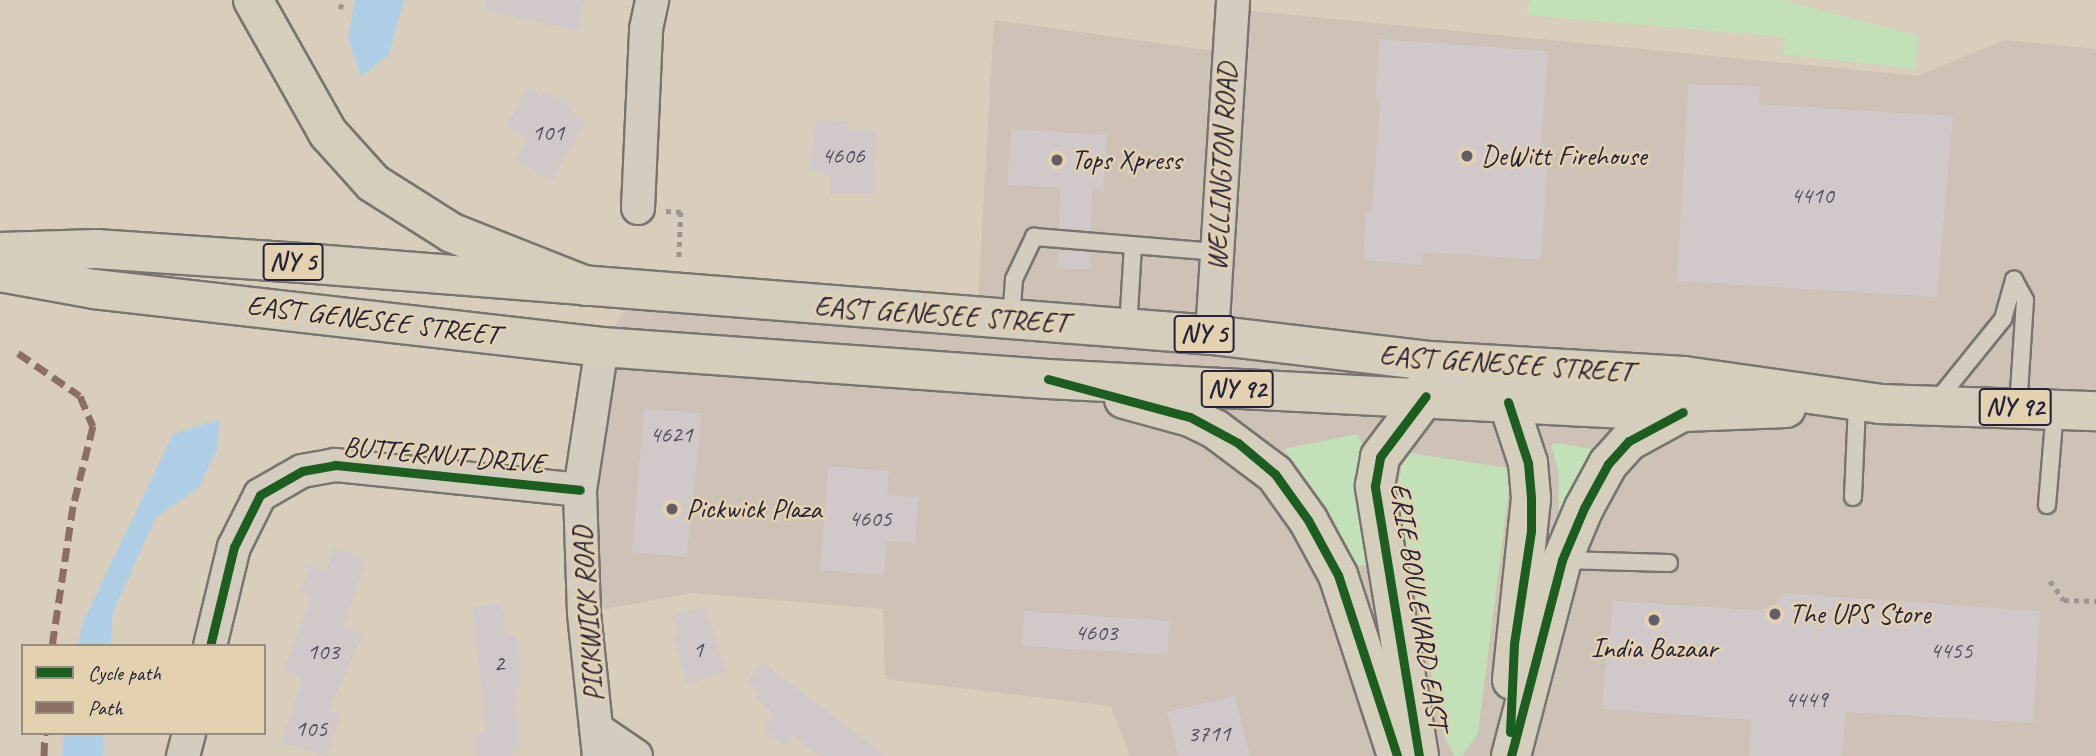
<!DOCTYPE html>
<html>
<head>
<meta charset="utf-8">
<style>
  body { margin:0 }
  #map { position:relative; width:2096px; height:756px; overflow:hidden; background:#d8cebb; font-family:Caveat,sans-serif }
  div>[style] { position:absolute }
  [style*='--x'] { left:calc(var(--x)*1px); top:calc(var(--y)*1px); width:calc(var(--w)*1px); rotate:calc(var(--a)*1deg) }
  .built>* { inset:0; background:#cec1b5 }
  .green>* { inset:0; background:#c2e1b9 }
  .water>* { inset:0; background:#afcfe7 }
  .building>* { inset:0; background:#d0c8c9 }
  .path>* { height:4.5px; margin-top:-2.25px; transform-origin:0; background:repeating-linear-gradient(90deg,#9a9590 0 5px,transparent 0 10px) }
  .roads { filter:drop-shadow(2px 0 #787470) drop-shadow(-2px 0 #787470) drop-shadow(0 2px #787470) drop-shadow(0 -2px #787470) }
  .service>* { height:16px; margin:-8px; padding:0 8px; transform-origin:8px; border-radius:8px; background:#d4ccbf }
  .minor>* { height:32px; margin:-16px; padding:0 16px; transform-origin:16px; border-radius:16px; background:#d4ccbf }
  .primary>* { height:38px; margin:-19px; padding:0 19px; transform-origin:19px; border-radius:19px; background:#d6cebd }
  .motorway>* { height:38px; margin:-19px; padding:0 19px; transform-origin:19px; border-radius:19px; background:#d6cebd }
  .quiet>* { height:7px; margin-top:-3.5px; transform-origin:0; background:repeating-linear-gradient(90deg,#8d6e63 0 14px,transparent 0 21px) }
  .cycleway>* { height:9px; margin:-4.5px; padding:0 4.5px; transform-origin:4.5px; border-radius:4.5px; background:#1b5e20 }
  .dots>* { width:19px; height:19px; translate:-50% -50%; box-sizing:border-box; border:4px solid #e4d1af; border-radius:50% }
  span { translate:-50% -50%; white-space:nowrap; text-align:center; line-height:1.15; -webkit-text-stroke:5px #e4d1af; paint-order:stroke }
  .number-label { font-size:24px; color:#4e4c5e }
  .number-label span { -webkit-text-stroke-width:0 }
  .shield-label span { padding:2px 5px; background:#e4d1af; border:2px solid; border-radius:5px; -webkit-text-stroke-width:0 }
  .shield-label { font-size:26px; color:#22223b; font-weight:700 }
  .poi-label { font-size:28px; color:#22223b }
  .left { translate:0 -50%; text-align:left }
  .street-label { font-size:28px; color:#22223b }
  .legend { position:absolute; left:21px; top:644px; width:245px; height:91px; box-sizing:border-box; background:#e4d1af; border:2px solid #968b81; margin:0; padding:9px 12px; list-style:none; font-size:21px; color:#22223b }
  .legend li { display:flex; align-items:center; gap:14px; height:35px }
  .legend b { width:35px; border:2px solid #968b81 }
</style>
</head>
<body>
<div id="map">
  <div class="built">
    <i style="clip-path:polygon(1231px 9px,1918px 76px,2004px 40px,2096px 49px,2096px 756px,1130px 756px,1111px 706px,885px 679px,883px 609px,691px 593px,584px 613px,602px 347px,636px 292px,977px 318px,994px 20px,1228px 53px)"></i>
  </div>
  <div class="green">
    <i style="clip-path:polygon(1530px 0,1784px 0,1919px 36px,1915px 69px,1782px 54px,1785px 37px,1527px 15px)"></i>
    <i style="clip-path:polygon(1357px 434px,1363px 446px,1358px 472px,1372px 564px,1358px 567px,1327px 508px,1284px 449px)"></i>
    <i style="clip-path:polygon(1557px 443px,1603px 451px,1558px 522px,1559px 473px,1551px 445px)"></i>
    <i style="clip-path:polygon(1404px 452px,1507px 468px,1509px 488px,1478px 734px,1462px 756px,1455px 756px,1444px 736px,1396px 499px)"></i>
  </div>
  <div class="water">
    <i style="clip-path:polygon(355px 0,404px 0,389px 54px,361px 77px,348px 38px)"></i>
    <i style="clip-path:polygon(220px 419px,217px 449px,199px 488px,156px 517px,113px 612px,111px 646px,77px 646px,83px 622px,173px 434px)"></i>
    <i style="clip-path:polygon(64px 733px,104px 733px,103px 756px,62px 756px)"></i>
  </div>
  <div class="building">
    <i style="clip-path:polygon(485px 0,584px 0,578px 31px,484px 10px)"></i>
    <i style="clip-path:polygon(1379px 39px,1548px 51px,1541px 146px,1549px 147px,1541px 260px,1423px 252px,1422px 265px,1363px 260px,1366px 213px,1372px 213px,1380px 102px,1375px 102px)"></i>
    <i style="clip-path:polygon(1688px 84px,1760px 86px,1759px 104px,1953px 116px,1937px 297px,1677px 281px)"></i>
    <i style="clip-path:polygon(528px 88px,542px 96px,544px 91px,573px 108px,570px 113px,585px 121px,551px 181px,516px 160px,528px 139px,506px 126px)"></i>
    <i style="clip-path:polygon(815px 120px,848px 121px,848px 130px,876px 130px,875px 194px,830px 194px,830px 175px,809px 170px)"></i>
    <i style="clip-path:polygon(1011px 129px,1107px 135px,1103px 191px,1092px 190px,1091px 231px,1059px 228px,1060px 188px,1007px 185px)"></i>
    <i style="clip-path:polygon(1058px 250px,1090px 252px,1089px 269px,1057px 268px)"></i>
    <i style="clip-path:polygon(644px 409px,702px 413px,687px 557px,632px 552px)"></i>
    <i style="clip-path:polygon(828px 466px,889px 471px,887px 495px,919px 497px,915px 543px,887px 541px,884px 575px,820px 570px)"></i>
    <i style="clip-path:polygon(334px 548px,366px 559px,343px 627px,363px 634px,329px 711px,340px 714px,328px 756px,282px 743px,302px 677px,284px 670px,312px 595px,301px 591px,310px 565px,326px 571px)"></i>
    <i style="clip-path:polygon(1783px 593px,2040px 611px,2033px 723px,1846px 712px,1842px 756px,1749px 756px,1751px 720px,1601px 709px,1613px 601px,1758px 610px,1774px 606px)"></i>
    <i style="clip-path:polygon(502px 603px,507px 636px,516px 635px,522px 688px,515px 688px,519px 749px,512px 750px,513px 756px,475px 756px,474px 734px,486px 733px,472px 607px)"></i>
    <i style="clip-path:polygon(705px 606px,726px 672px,687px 684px,673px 636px,678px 635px,672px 616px)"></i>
    <i style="clip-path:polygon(1024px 611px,1170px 621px,1167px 655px,1022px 646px)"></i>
    <i style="clip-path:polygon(763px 663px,833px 716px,886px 756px,820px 756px,793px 736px,785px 746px,763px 729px,774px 714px,755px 699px,761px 692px,748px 682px)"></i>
    <i style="clip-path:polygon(1235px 696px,1250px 756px,1178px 756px,1167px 712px)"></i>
  </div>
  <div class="path">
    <i style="--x:340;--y:9;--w:9;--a:-72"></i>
    <i style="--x:666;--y:211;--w:15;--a:4"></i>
    <i style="--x:681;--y:212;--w:47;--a:92.4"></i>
    <i style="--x:2050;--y:581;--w:24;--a:54"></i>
    <i style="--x:2064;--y:600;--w:32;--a:2"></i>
  </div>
  <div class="roads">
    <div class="service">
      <i style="--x:2014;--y:280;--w:23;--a:61"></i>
      <i style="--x:2025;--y:300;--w:107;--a:93.7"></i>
      <i style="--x:1011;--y:320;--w:41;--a:-85.8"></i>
      <i style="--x:1014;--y:279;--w:47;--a:-64.5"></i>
      <i style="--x:1034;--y:237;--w:183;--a:4.7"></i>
      <i style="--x:1128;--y:329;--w:83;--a:-86.6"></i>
      <i style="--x:1935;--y:403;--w:108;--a:-51"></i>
      <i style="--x:2003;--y:319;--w:41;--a:-74.2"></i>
      <i style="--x:1853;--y:497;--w:91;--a:-87.5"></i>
      <i style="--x:2047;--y:505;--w:95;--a:-85.2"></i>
      <i style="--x:1562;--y:560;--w:107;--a:1.6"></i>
    </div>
    <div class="minor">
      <i style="--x:638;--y:208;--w:179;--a:-87.4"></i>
      <i style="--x:646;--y:29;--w:30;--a:-78"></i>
      <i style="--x:1212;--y:335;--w:336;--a:-86.4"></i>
      <i style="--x:210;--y:646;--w:102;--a:-76.4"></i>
      <i style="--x:234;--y:547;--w:58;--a:-63.4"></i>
      <i style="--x:260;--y:495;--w:48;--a:-29.7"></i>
      <i style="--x:302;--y:471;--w:34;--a:-10"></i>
      <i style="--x:335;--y:465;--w:246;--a:5.8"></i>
      <i style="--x:598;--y:730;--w:46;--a:34.4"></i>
      <i style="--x:183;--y:756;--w:24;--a:-75"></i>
      <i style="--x:599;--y:756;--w:144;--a:-96"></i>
      <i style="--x:584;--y:613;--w:123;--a:-91.9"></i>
      <i style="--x:580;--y:490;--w:145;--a:-81.3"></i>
    </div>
    <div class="primary">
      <i style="--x:0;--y:252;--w:96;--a:-1.8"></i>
      <i style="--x:96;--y:249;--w:206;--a:3.9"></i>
      <i style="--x:302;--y:263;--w:913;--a:4.52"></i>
      <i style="--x:1212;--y:335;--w:220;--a:6.8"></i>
      <i style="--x:1430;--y:361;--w:254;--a:3.4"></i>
      <i style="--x:1684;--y:376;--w:198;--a:8.1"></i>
      <i style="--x:1880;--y:404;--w:216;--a:1.9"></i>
      <i style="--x:0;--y:272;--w:96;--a:10.3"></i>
      <i style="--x:94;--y:289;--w:511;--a:6.51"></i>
      <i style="--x:602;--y:347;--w:447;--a:4.1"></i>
      <i style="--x:1048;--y:379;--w:636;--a:2.97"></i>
      <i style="--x:1683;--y:412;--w:103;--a:-2.2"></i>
      <i style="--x:1510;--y:378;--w:24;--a:95"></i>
      <i style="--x:1508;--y:402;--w:64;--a:71.8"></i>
      <i style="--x:1528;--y:463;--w:36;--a:85"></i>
      <i style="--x:1531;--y:499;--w:182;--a:96"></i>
      <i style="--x:1124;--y:399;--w:68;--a:15.3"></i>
      <i style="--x:1190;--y:417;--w:28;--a:26"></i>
      <i style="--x:1215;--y:429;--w:75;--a:36.9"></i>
      <i style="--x:1275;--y:474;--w:57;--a:54.3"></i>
      <i style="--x:1308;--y:520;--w:63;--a:61.4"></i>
      <i style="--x:1338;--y:575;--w:190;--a:71.9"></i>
      <i style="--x:1419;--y:756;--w:274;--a:-99.3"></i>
      <i style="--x:1375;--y:486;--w:29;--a:-80"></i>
      <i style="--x:1380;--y:457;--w:76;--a:-53"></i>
      <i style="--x:1426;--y:396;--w:19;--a:-84"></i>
      <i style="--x:1511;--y:756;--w:203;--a:-75.4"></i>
      <i style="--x:1562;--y:560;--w:56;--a:-67.1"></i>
      <i style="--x:1584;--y:508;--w:50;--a:-61.4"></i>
      <i style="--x:1608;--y:464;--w:31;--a:-48"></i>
      <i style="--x:1629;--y:441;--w:60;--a:-28.7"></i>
    </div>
    <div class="motorway">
      <i style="--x:253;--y:0;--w:153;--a:60.6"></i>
      <i style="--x:328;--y:133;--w:67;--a:48"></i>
      <i style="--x:373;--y:183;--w:93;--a:32.3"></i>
      <i style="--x:452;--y:233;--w:144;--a:21.6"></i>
    </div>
  </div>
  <div class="quiet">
    <i style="--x:18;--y:353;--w:75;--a:34.7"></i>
    <i style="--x:80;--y:396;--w:33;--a:67"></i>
    <i style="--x:93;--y:426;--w:82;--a:104"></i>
    <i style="--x:73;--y:506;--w:142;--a:98.5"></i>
    <i style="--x:44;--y:756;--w:23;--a:-88"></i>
  </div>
  <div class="cycleway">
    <i style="--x:1048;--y:379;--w:147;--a:15"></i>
    <i style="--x:1190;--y:417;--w:55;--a:28.4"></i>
    <i style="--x:1238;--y:443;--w:48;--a:40"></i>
    <i style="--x:1275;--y:474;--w:57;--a:54.3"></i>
    <i style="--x:1308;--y:520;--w:63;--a:61.4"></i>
    <i style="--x:1338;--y:575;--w:190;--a:71.9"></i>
    <i style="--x:1508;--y:402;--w:64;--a:71.8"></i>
    <i style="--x:1528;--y:463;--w:36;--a:85"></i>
    <i style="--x:1531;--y:499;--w:32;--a:90"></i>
    <i style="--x:1531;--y:531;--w:114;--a:98.6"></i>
    <i style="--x:1514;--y:644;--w:88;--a:92.6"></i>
    <i style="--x:210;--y:646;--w:102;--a:-76.4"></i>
    <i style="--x:234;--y:547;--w:58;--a:-63.4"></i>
    <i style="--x:260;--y:495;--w:48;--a:-29.7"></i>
    <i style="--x:302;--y:471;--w:34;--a:-10"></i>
    <i style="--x:335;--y:465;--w:246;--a:5.8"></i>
    <i style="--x:1419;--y:756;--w:274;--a:-99.3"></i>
    <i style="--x:1375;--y:486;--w:29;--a:-80"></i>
    <i style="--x:1380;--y:457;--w:76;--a:-53"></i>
    <i style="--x:1511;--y:756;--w:203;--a:-75.4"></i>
    <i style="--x:1562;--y:560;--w:56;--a:-67.1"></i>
    <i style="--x:1584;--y:508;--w:50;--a:-61.4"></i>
    <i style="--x:1608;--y:464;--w:31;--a:-48"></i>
    <i style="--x:1629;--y:441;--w:61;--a:-28.2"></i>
  </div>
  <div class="dots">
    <i style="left:1467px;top:156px;background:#625e68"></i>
    <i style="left:1057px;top:160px;background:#625e68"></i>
    <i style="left:672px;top:509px;background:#625e68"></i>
    <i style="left:1775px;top:614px;background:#625e68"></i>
    <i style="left:1654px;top:620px;background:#625e68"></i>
  </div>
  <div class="number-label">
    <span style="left:548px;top:133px">101</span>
    <span style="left:843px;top:156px">4606</span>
    <span style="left:1812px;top:196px">4410</span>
    <span style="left:671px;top:435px">4621</span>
    <span style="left:870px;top:519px">4605</span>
    <span style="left:1096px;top:633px">4603</span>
    <span style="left:698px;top:650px">1</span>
    <span style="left:1951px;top:651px">4455</span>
    <span style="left:323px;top:652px">103</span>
    <span style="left:499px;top:664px">2</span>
    <span style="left:1806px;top:700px">4449</span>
    <span style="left:311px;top:729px">105</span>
    <span style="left:1209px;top:734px">3711</span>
  </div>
  <div class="shield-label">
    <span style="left:293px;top:262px">NY 5</span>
    <span style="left:1204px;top:334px">NY 5</span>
    <span style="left:1237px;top:389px">NY 92</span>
    <span style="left:2015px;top:407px">NY 92</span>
  </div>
  <div class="poi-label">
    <span class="left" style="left:1481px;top:156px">DeWitt Firehouse</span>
    <span class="left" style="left:1071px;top:160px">Tops Xpress</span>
    <span class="left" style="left:686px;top:509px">Pickwick Plaza</span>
    <span class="left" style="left:1789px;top:614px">The UPS Store</span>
    <span style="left:1654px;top:648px">India Bazaar</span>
  </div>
  <div class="street-label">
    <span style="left:1222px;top:167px;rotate:-87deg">WELLINGTON ROAD</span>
    <span style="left:941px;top:315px;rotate:4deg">EAST GENESEE STREET</span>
    <span style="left:373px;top:320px;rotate:7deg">EAST GENESEE STREET</span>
    <span style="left:1506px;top:364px;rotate:4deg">EAST GENESEE STREET</span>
    <span style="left:444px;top:455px;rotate:5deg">BUTTERNUT DRIVE</span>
    <span style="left:1419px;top:606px;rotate:81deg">ERIE BOULEVARD EAST</span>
    <span style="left:588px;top:614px;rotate:-94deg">PICKWICK ROAD</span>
  </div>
  <ul class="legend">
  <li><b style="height:9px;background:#1b5e20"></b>Cycle path</li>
  <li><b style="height:9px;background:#8d6e63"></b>Path</li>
  </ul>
</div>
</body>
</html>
